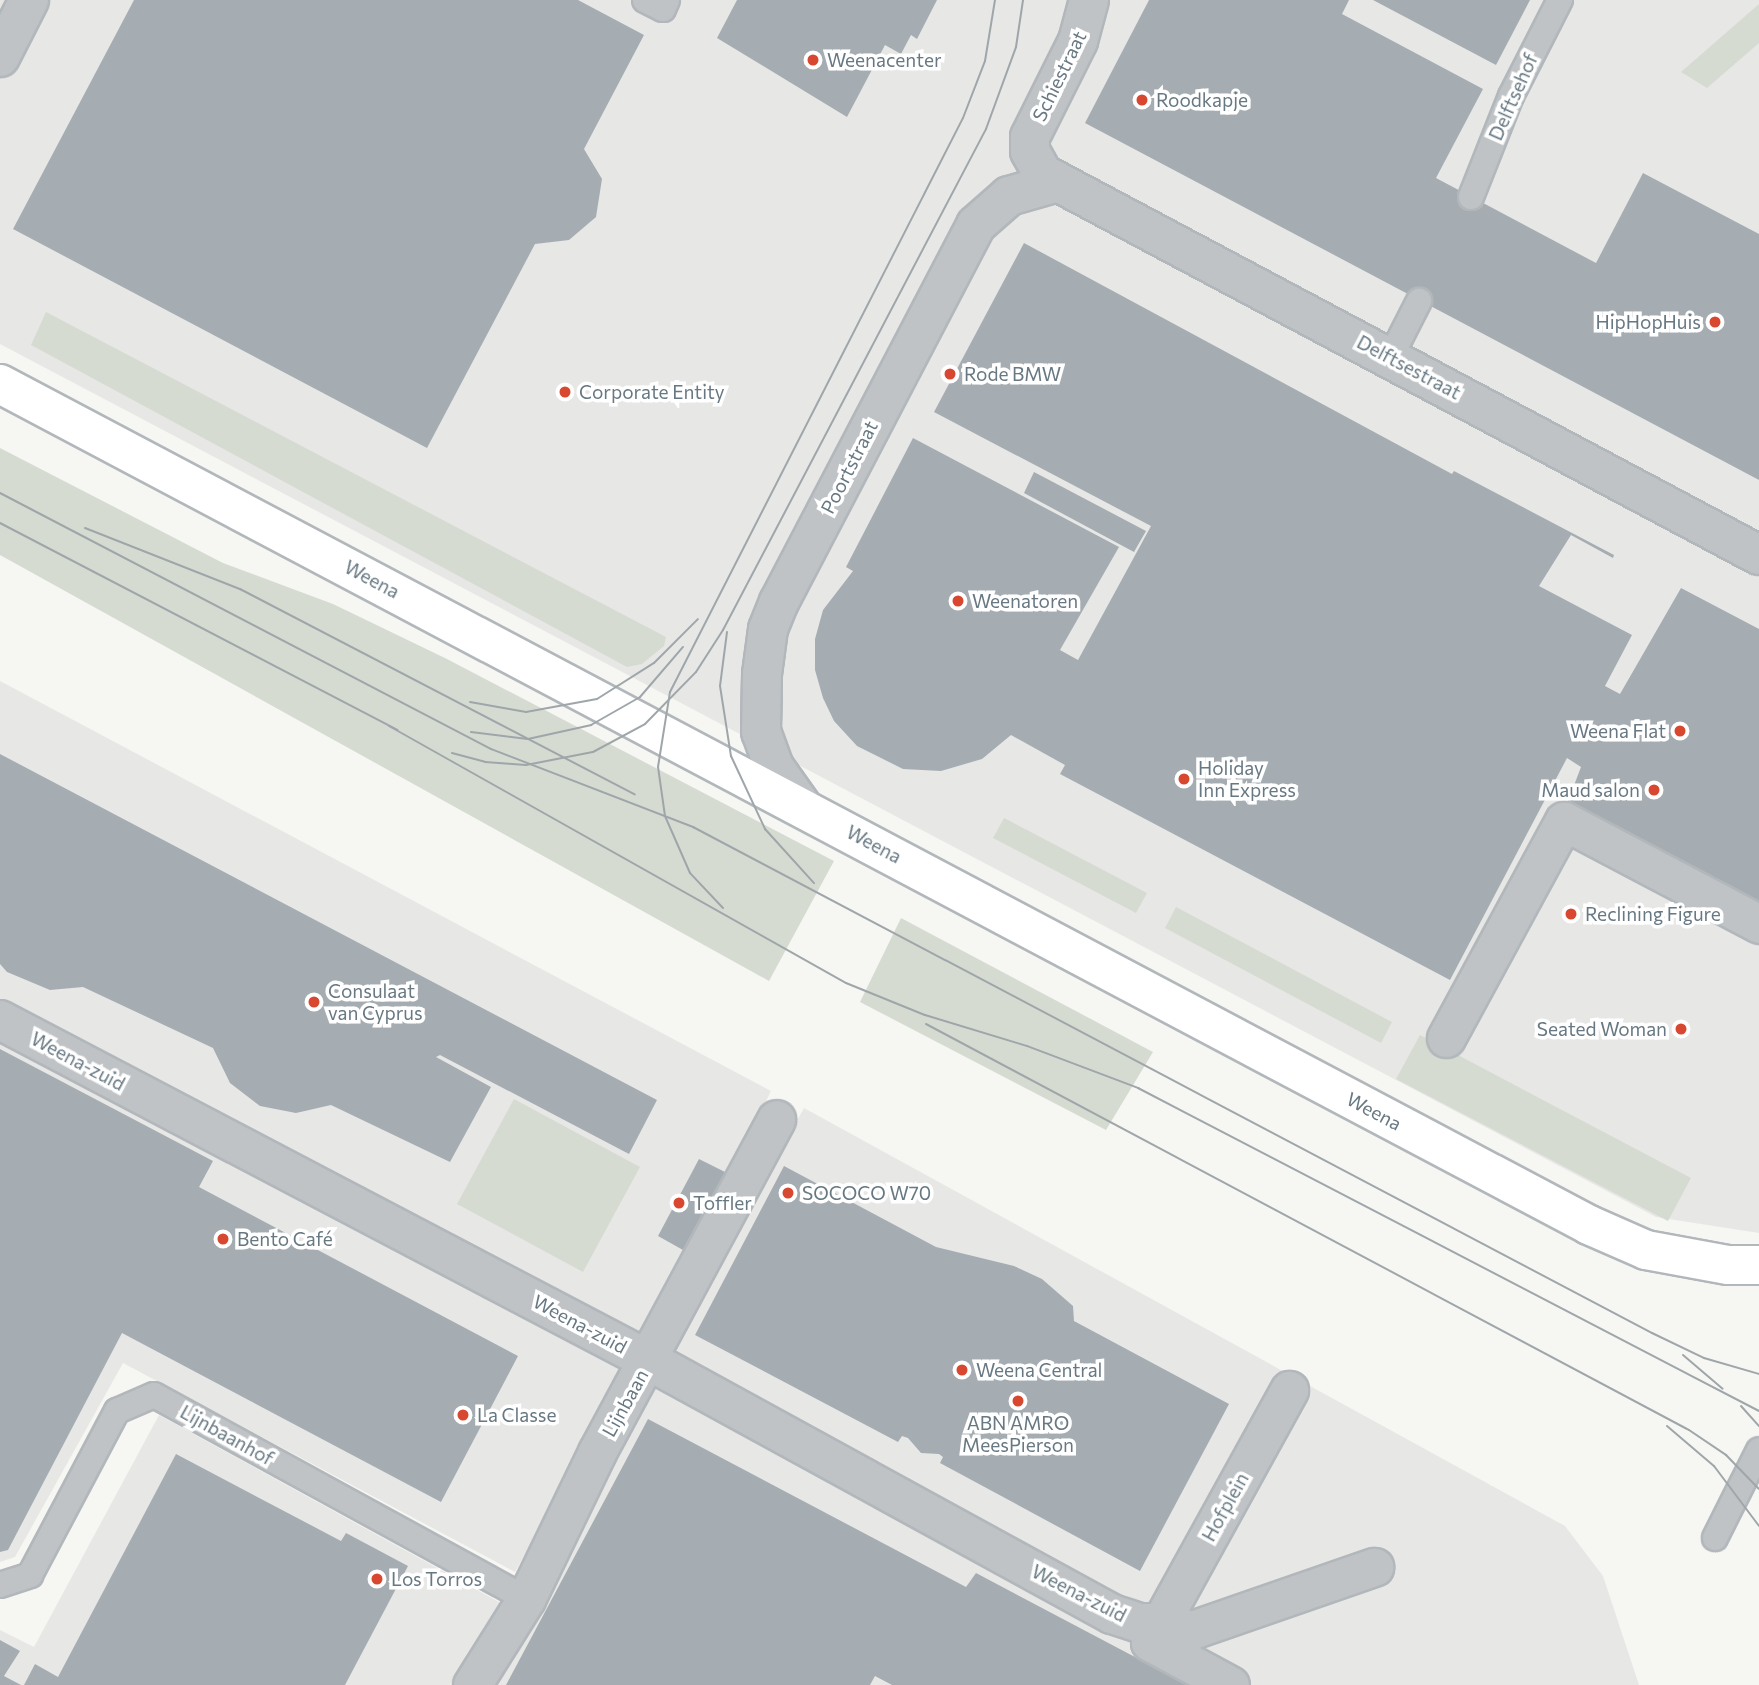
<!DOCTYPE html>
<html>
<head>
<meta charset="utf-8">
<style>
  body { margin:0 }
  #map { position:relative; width:1759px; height:1685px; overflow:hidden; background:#f6f6f3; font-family:Commissioner,sans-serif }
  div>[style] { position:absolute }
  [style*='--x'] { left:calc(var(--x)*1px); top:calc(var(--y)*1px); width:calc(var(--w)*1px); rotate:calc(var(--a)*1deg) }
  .built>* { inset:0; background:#e7e7e6 }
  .green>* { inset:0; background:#d6dbd2 }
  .building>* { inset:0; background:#a5adb2 }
  .roads { filter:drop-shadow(2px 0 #b2b7bb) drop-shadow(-2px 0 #b2b7bb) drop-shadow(0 2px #b2b7bb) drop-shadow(0 -2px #b2b7bb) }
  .service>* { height:24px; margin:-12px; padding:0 12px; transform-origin:12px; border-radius:12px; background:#bfc3c6 }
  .pedestrian>* { height:37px; margin:-18.5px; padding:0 18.5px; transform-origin:18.5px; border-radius:18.5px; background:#bfc3c6 }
  .minor>* { height:38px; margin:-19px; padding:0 19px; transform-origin:19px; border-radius:19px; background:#bfc3c6 }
  .secondary>* { height:38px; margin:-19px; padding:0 19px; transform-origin:19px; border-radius:19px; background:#fff }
  .tram>* { height:2px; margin:-1px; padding:0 1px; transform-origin:1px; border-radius:1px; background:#9fa6aa }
  .dots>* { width:19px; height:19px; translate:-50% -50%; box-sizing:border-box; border:4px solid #fff; border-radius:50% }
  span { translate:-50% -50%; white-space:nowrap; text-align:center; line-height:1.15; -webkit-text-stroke:7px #fff; paint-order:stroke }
  .poi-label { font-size:19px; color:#677882 }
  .left { translate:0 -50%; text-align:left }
  .right { translate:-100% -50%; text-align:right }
  .street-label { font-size:19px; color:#677882 }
</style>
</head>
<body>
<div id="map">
  <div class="built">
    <i style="clip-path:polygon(0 0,1759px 0,1759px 1233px,1656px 1217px,0 344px)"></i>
    <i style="clip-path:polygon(0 681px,771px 1091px,642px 1344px,515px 1572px,123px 1363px,15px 1557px,0 1562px)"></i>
    <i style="clip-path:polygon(804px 1108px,1565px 1526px,1603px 1576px,1639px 1685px,484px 1685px)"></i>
    <i style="clip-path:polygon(159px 1415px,501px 1603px,450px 1685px,0 1685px,0 1630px,34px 1647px)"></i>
  </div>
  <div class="green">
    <i style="clip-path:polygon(1759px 4px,1759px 43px,1707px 88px,1681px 72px)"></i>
    <i style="clip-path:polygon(46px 312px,666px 637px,664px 646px,642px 664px,627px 667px,31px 345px)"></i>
    <i style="clip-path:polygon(0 448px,223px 563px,333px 604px,447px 659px,834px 861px,769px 981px,0 555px)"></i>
    <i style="clip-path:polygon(1004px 818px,1147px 893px,1136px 913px,993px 838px)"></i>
    <i style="clip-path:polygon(1176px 907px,1392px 1022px,1381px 1043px,1165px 928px)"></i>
    <i style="clip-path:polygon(901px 918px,1153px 1052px,1106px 1130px,860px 1002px)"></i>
    <i style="clip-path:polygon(1420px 1035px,1691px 1178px,1668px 1221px,1396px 1079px)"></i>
    <i style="clip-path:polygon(514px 1099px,640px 1167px,583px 1272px,457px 1204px)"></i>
  </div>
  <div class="building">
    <i style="clip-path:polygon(134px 0,578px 0,644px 35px,584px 149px,602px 179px,596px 217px,569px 240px,535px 244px,427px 448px,13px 229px)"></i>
    <i style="clip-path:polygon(737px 0,937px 0,917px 39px,911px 35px,901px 54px,885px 45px,847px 117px,717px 38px)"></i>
    <i style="clip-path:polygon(1149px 0,1349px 0,1342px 14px,1483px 89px,1436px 178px,1596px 263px,1643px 173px,1759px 234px,1759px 480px,1085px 123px)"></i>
    <i style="clip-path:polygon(1373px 0,1530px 0,1496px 65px)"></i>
    <i style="clip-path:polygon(1024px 243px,1452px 474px,1454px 471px,1614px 555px,1613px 558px,1571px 535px,1539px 586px,1632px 635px,1605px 686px,1620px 694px,1681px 588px,1759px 629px,1759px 901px,1730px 886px,1726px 890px,1683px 861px,1679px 865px,1644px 847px,1646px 842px,1597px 822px,1598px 817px,1568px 801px,1581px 767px,1567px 758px,1450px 980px,1060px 774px,1065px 765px,1011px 735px,982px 759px,941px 771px,903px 769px,857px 746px,834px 721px,823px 698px,815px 670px,815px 639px,823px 610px,853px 571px,846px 567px,913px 438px,1119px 547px,1060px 650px,1078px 660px,1151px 526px,934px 412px)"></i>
    <i style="clip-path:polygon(1034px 472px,1146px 531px,1134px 552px,1024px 493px)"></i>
    <i style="clip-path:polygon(0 754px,657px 1100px,629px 1154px,440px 1055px,436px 1057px,491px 1087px,450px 1162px,331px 1105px,296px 1113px,260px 1106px,230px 1083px,213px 1048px,83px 987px,50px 990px,7px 972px,0 964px)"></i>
    <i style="clip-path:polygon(0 1049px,213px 1161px,199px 1187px,518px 1356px,441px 1502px,122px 1333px,8px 1550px,0 1552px)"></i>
    <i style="clip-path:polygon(699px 1159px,725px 1172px,683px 1250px,658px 1236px)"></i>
    <i style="clip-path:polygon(784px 1166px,936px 1247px,1014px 1266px,1042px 1279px,1073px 1306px,1074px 1321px,1229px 1404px,1140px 1571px,940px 1463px,943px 1457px,939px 1454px,921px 1453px,908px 1438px,902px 1436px,898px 1442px,695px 1335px)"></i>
    <i style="clip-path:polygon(648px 1419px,966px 1587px,976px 1573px,1188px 1685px,892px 1685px,875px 1676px,870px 1685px,506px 1685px)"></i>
    <i style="clip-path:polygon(176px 1454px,341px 1541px,346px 1533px,408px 1566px,345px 1685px,24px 1685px,35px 1664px,58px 1677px)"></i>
    <i style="clip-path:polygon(0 1640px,20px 1651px,4px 1676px,21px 1685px,0 1685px)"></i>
  </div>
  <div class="roads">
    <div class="service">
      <i style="--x:645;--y:0;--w:20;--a:27"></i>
      <i style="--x:663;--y:9;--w:10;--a:-66"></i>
      <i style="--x:1471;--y:197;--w:109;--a:-68.4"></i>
      <i style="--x:1511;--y:96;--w:108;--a:-63"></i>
      <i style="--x:1391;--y:356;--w:62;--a:-63"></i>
      <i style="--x:1715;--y:1538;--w:98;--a:-63.4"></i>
      <i style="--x:0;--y:1585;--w:32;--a:-18"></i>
      <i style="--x:30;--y:1575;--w:186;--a:-62.1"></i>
      <i style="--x:117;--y:1411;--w:40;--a:-23.4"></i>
      <i style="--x:154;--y:1395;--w:424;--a:28.7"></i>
    </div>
    <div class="pedestrian">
      <i style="--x:1446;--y:1038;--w:247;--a:-61.5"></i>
      <i style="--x:1564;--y:821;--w:221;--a:27.8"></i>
      <i style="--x:1160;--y:1623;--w:33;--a:12"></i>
      <i style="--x:1192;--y:1630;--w:193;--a:-19.1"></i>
      <i style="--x:472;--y:1685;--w:102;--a:-57.9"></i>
      <i style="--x:526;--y:1599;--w:163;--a:-64.2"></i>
      <i style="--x:597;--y:1452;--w:378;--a:-61.7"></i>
      <i style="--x:1230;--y:1685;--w:91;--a:-151.7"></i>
      <i style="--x:1150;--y:1642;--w:288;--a:-61.1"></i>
    </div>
    <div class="minor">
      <i style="--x:1089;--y:0;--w:42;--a:105"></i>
      <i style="--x:1078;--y:41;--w:107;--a:116.6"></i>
      <i style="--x:1030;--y:137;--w:14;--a:90"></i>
      <i style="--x:1030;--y:151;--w:26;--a:61"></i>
      <i style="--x:1043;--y:174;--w:811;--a:28.02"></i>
      <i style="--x:0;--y:57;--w:64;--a:-63"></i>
      <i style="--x:801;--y:805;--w:47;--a:-125.4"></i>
      <i style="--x:774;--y:767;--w:37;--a:-110"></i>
      <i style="--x:761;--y:732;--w:58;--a:-89"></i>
      <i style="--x:762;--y:674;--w:45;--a:-82.4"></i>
      <i style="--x:768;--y:629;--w:29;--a:-68"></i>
      <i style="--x:779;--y:602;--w:425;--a:-62.4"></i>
      <i style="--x:976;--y:225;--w:44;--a:-41.3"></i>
      <i style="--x:1009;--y:196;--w:51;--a:-15.9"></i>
      <i style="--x:0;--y:1020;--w:732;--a:27.69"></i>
      <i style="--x:648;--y:1360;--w:529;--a:28.7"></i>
      <i style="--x:1112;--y:1614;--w:29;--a:18"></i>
      <i style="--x:1140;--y:1623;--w:20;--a:0"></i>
    </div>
    <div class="secondary">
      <i style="--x:0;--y:384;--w:1798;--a:27.89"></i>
      <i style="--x:1589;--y:1225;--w:62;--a:23.7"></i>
      <i style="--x:1646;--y:1250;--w:83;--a:10.4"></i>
      <i style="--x:1728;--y:1265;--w:31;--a:0"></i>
    </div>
  </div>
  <div class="tram">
    <i style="--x:0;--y:493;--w:554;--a:27.54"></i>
    <i style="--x:491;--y:749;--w:217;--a:21.1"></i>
    <i style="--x:693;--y:827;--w:1084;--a:27.82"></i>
    <i style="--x:1652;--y:1333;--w:58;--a:25.7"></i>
    <i style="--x:1704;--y:1358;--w:57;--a:16.2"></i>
    <i style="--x:0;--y:523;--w:448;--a:27.5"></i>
    <i style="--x:85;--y:528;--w:167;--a:21.5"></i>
    <i style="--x:240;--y:589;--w:445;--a:27.5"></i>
    <i style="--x:727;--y:632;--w:54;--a:97.4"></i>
    <i style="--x:720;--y:686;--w:71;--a:81.1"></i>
    <i style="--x:731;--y:756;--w:81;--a:65"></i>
    <i style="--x:765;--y:829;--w:73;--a:47.8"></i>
    <i style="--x:470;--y:702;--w:57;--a:10.1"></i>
    <i style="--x:526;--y:712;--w:72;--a:-10.4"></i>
    <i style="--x:597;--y:699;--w:67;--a:-32.3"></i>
    <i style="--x:654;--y:663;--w:62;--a:-45"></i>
    <i style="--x:389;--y:726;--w:524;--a:29.35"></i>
    <i style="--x:846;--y:983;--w:85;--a:22.1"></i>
    <i style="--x:925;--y:1015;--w:107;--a:16.9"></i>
    <i style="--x:1027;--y:1046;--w:119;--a:20.7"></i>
    <i style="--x:1138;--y:1088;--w:700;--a:27.48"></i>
    <i style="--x:471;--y:732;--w:57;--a:7"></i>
    <i style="--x:528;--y:739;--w:65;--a:-12.5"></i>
    <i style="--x:591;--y:725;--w:56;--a:-29.7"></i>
    <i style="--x:640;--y:697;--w:66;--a:-49.3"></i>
    <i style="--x:452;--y:753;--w:34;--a:15"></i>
    <i style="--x:485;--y:762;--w:41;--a:4.2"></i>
    <i style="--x:526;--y:765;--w:68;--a:-11"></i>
    <i style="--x:593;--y:752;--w:59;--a:-28.3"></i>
    <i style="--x:645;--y:724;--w:73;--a:-45.6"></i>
    <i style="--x:696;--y:672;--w:50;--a:-57.3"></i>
    <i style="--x:723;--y:630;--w:566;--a:-62.3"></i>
    <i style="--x:986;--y:129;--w:87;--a:-69.9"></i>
    <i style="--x:1016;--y:47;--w:48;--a:-81.5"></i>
    <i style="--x:723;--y:908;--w:48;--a:-133.3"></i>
    <i style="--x:690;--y:873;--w:62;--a:-113.7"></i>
    <i style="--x:665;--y:816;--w:49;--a:-98.1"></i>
    <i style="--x:658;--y:767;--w:76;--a:-80.9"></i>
    <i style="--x:670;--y:692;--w:644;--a:-62.96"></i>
    <i style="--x:963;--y:118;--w:61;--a:-68.9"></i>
    <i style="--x:985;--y:61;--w:62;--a:-80.7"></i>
    <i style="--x:926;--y:1024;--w:864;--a:28.02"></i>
    <i style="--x:1689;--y:1430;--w:45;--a:34"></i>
    <i style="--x:1726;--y:1455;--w:47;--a:45.9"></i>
    <i style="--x:1683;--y:1355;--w:52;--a:40.4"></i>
    <i style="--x:1741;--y:1406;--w:27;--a:48"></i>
    <i style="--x:1667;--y:1426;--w:62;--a:40.4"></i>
    <i style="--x:1714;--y:1466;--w:75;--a:53.1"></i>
  </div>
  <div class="dots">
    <i style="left:813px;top:60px;background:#d84830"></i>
    <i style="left:1142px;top:100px;background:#d84830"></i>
    <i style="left:1715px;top:322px;background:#d84830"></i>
    <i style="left:950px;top:374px;background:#d84830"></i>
    <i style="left:565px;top:392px;background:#d84830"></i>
    <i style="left:958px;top:601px;background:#d84830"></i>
    <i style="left:1680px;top:731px;background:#d84830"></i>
    <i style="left:1184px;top:779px;background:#d84830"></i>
    <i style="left:1654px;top:790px;background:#d84830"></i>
    <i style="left:1571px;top:914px;background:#d84830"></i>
    <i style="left:314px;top:1002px;background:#d84830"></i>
    <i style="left:1681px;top:1029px;background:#d84830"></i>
    <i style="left:788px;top:1193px;background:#d84830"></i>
    <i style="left:679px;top:1203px;background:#d84830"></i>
    <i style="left:223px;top:1239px;background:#d84830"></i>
    <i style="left:962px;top:1370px;background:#d84830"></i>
    <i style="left:1018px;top:1401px;background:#d84830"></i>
    <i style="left:463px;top:1415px;background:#d84830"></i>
    <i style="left:377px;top:1579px;background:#d84830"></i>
  </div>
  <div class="poi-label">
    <span class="left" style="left:827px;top:60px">Weenacenter</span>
    <span class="left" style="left:1156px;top:100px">Roodkapje</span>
    <span class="right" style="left:1701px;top:322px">HipHopHuis</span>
    <span class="left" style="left:964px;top:374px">Rode BMW</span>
    <span class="left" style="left:579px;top:392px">Corporate Entity</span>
    <span class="left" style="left:972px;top:601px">Weenatoren</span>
    <span class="right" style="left:1666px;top:731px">Weena Flat</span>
    <span class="left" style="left:1198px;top:779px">Holiday<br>Inn Express</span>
    <span class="right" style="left:1640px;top:790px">Maud salon</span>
    <span class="left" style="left:1585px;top:914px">Reclining Figure</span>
    <span class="left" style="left:328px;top:1002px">Consulaat<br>van Cyprus</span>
    <span class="right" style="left:1667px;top:1029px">Seated Woman</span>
    <span class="left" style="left:802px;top:1193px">SOCOCO W70</span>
    <span class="left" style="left:693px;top:1203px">Toffler</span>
    <span class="left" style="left:237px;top:1239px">Bento Café</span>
    <span class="left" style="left:976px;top:1370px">Weena Central</span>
    <span class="left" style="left:477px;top:1415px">La Classe</span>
    <span style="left:1018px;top:1434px">ABN AMRO<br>MeesPierson</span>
    <span class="left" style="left:391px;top:1579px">Los Torros</span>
  </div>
  <div class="street-label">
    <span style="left:1059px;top:76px;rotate:-64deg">Schiestraat</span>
    <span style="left:1513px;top:97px;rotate:-66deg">Delftsehof</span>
    <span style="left:1409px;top:367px;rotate:28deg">Delftsestraat</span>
    <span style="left:849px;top:467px;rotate:-63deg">Poortstraat</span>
    <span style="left:372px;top:579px;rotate:28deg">Weena</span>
    <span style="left:874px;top:844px;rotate:28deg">Weena</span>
    <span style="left:78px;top:1061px;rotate:28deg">Weena-zuid</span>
    <span style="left:1374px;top:1111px;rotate:28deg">Weena</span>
    <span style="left:580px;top:1324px;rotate:28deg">Weena-zuid</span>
    <span style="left:625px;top:1403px;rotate:-61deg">Lijnbaan</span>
    <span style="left:227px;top:1435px;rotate:29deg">Lijnbaanhof</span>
    <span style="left:1225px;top:1507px;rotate:-61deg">Hofplein</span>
    <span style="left:1079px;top:1593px;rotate:27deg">Weena-zuid</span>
  </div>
</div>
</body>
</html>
